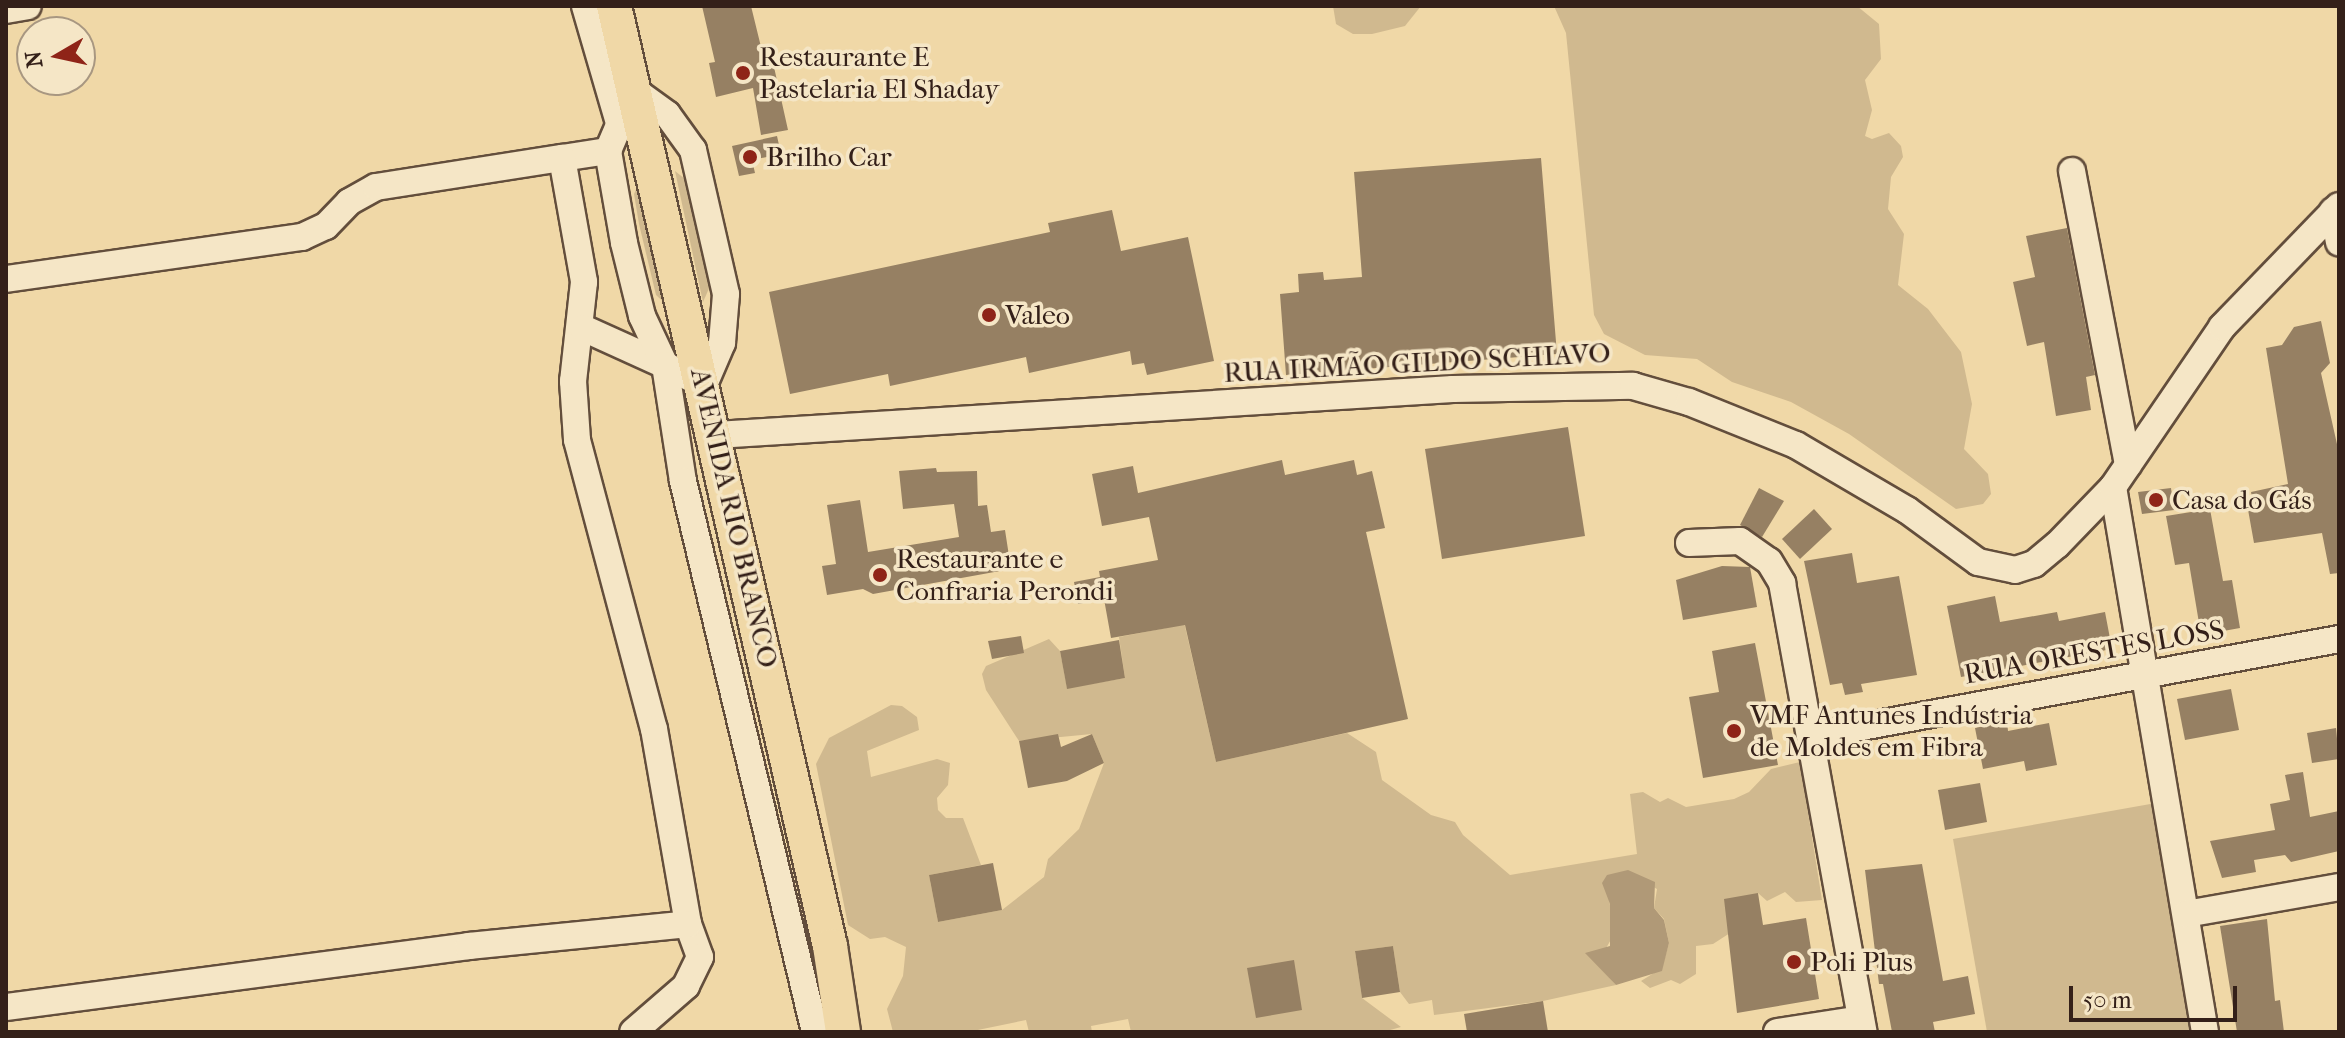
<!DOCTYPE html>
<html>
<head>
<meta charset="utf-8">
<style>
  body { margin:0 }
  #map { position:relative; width:2345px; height:1038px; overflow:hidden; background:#f0d8a7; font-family:"IM FELL French Canon",serif }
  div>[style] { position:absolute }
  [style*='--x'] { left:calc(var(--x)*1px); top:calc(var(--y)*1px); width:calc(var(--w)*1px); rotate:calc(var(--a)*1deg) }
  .green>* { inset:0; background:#d0b98f }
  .water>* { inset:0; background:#b09977 }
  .building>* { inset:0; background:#968063 }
  .roads { filter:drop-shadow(2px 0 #634e3c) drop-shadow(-2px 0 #634e3c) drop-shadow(0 2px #634e3c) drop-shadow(0 -2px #634e3c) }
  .minor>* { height:26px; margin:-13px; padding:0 13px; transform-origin:13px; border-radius:13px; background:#f5e6c6 }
  .major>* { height:34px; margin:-17px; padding:0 17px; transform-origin:17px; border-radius:17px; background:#f0d8a7 }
  .dots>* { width:22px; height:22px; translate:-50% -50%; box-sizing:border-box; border:4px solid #f5e6c6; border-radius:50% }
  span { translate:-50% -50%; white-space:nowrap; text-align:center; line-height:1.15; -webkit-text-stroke:7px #f5e6c6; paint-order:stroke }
  .poi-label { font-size:28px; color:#342019 }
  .left { translate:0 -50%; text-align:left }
  .street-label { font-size:28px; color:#342019 }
  .frame { position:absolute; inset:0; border:8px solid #342019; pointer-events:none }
  .north { position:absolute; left:16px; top:16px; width:80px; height:80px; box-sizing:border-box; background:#f5e6c6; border:2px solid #a89781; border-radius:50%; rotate:261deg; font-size:22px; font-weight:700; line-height:32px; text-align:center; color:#342019 }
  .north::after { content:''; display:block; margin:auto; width:28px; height:36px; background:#8f2418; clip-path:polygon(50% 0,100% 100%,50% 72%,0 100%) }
  .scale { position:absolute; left:2069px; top:986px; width:168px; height:36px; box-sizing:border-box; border:4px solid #342019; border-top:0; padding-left:10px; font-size:24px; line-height:28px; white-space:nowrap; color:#342019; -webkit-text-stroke:6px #f5e6c6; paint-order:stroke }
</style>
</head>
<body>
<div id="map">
  <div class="green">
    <i style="clip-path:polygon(1333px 6px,1421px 6px,1405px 26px,1372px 34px,1353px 34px,1336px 24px)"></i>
    <i style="clip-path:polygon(1554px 6px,1857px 6px,1879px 24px,1881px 59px,1865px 80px,1872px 110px,1865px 136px,1872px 139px,1889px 133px,1901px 146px,1903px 157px,1891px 177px,1888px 209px,1904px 234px,1898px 285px,1928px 309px,1961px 352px,1972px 404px,1964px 449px,1988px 474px,1991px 494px,1983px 504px,1956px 509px,1849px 434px,1791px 402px,1732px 382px,1697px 359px,1645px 355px,1604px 334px,1594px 315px,1566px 33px)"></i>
    <i style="clip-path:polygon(675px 171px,690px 183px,711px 284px,703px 302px)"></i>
    <i style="clip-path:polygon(642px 177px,670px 308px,656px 295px,639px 224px,634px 194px)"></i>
    <i style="clip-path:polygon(1173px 574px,1216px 762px,1347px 733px,1376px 752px,1382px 780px,1431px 815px,1455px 822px,1463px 835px,1510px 875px,1637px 854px,1630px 794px,1643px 792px,1660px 802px,1668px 798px,1686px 807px,1734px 799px,1749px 792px,1771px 769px,1800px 762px,1822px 900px,1796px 902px,1785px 892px,1767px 901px,1758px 893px,1730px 933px,1713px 944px,1696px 946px,1696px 974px,1680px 984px,1671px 980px,1650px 988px,1641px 981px,1662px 968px,1669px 943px,1664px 919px,1654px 908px,1657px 889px,1632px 875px,1607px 875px,1613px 936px,1597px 964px,1616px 985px,1543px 1001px,1434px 1015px,1432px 1000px,1409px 1004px,1400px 992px,1393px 946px,1355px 951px,1362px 998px,1401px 1027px,1383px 1032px,1131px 1032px,1128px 1019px,1091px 1026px,1092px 1032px,1029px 1032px,1026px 1020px,968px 1032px,893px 1032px,887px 1009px,903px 976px,906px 947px,885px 937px,870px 939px,848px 925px,816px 764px,829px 738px,891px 705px,902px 706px,917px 717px,919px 730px,867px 751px,871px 777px,937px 759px,950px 763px,948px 785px,937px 798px,938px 810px,946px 818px,963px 818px,981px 865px,929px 875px,938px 922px,1002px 910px,1044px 877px,1048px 859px,1079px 829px,1104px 763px,1092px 734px,1019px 741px,986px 690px,982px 674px,986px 666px,1049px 639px,1060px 651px,1067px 688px,1125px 678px,1119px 637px,1166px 628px)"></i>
    <i style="clip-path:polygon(2156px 803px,2191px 1032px,1987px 1032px,1953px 839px)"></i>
  </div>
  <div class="water">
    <i style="clip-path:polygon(1628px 870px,1655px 882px,1654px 908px,1664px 920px,1669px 943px,1662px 971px,1616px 985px,1585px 953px,1610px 946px,1610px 904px,1602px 883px,1607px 875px)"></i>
  </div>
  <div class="building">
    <i style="clip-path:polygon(702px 6px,751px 6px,762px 51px,770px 49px,788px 130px,761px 135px,753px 88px,716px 97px,709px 63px,715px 62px)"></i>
    <i style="clip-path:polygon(777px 136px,781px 154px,752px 160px,755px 173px,739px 176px,732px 146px)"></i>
    <i style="clip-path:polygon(1541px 158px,1557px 354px,1286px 375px,1280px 294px,1299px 292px,1298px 274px,1323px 272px,1324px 280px,1362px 277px,1354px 172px)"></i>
    <i style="clip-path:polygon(1112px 210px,1121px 251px,1188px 237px,1214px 361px,1147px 375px,1144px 363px,1132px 365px,1130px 351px,1029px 373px,1026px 357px,890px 386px,888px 374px,790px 394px,769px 292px,1050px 232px,1048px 223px)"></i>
    <i style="clip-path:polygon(2067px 228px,2095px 375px,2086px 377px,2091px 410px,2056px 416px,2044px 342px,2027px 346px,2013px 282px,2035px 277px,2026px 236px)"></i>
    <i style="clip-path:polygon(2321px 321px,2330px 363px,2321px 373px,2339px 453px,2339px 573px,2330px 574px,2322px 533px,2254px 543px,2247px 504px,2253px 503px,2251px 492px,2288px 484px,2266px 348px,2282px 345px,2294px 327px)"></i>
    <i style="clip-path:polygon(1568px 427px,1585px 536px,1442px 559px,1425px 449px)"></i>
    <i style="clip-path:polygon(1282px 460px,1285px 475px,1354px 460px,1357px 475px,1372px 471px,1385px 528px,1366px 532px,1408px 719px,1216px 762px,1185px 625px,1111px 638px,1104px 599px,1078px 604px,1074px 582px,1100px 577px,1099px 571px,1158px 560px,1149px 517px,1102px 526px,1092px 474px,1133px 466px,1138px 493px)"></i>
    <i style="clip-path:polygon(936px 468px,937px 472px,977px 471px,978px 506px,987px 505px,991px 532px,1005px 530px,1011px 569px,873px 594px,863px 589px,827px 595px,822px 566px,836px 564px,827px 505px,860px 500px,868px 552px,959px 537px,954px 504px,903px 509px,899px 471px)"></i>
    <i style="clip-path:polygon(1759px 488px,1784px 501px,1762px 537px,1740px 525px)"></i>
    <i style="clip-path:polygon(2171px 488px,2174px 510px,2142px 514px,2138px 492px)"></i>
    <i style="clip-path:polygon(1814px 509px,1832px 529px,1800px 559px,1782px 539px)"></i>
    <i style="clip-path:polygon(2210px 509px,2223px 581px,2232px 580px,2240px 628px,2201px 635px,2189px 563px,2175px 565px,2166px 516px)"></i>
    <i style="clip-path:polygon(1852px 553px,1857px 583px,1899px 576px,1917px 675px,1861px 684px,1863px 692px,1845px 695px,1842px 683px,1830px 685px,1804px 561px)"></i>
    <i style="clip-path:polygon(1722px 566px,1750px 567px,1757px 607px,1683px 620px,1676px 580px)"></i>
    <i style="clip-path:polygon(1995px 596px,2000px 622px,2057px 612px,2059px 621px,2105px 612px,2112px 649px,1961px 677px,1947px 606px)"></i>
    <i style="clip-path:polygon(1021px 636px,1024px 653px,992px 659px,988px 641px)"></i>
    <i style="clip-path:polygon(1119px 640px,1125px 678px,1067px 689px,1060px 651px)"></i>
    <i style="clip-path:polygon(1755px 643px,1778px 765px,1703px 778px,1689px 697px,1719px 692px,1712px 651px)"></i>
    <i style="clip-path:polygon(2231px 689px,2239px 730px,2185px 740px,2177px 699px)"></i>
    <i style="clip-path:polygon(2007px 721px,2008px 731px,2049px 723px,2057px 765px,2026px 771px,2024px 761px,1983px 769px,1975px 728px)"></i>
    <i style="clip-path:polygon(2336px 728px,2339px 759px,2312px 763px,2307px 733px)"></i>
    <i style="clip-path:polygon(1058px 734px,1061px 747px,1092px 734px,1104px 763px,1067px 781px,1028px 788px,1019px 741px)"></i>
    <i style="clip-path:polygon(2303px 772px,2310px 817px,2339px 811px,2339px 851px,2291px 862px,2285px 855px,2254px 860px,2256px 872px,2222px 878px,2210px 841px,2275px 830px,2270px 804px,2290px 800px,2285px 775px)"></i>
    <i style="clip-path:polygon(1980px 783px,1987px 822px,1945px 830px,1938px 790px)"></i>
    <i style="clip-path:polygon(993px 863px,1002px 910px,938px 922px,929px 875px)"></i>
    <i style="clip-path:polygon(1922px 864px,1943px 981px,1968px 976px,1975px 1014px,1933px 1022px,1935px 1032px,1892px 1032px,1883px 984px,1879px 984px,1865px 870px)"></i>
    <i style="clip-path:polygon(1758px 893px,1763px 925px,1806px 918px,1819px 999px,1737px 1013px,1724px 899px)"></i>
    <i style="clip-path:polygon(2267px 919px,2275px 1001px,2280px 1000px,2284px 1032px,2237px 1032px,2220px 926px)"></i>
    <i style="clip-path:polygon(1393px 946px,1400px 992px,1362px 998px,1355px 951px)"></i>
    <i style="clip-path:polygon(1294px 960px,1302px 1010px,1256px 1018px,1247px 968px)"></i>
    <i style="clip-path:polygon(1543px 1001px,1548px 1032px,1467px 1032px,1464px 1014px)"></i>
  </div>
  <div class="roads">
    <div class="minor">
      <i style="--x:585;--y:6;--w:122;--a:73.8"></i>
      <i style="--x:6;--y:10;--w:22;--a:-10"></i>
      <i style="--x:562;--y:158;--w:47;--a:-8.7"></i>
      <i style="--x:2072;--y:171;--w:299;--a:79.2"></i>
      <i style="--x:2333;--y:211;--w:32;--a:79"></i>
      <i style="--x:6;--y:279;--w:299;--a:-8.1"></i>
      <i style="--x:302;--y:237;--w:26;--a:-25"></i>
      <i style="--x:326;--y:226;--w:33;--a:-46"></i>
      <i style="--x:349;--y:202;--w:31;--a:-29"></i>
      <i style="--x:376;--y:187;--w:188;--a:-8.9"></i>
      <i style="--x:562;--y:158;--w:126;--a:79.9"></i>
      <i style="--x:584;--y:282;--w:100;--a:96.3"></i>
      <i style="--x:573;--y:381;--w:59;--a:86.1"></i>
      <i style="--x:577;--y:440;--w:299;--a:75.1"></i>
      <i style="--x:654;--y:729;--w:198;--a:80.1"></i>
      <i style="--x:688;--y:924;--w:35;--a:70"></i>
      <i style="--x:700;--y:957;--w:32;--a:116"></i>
      <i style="--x:686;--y:986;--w:70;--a:139"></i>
      <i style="--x:583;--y:328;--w:90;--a:24.3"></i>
      <i style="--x:665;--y:365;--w:44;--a:27.1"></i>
      <i style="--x:704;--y:385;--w:46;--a:-66.8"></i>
      <i style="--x:722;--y:343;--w:49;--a:-85.3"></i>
      <i style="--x:726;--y:294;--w:148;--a:-102.9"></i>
      <i style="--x:693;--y:150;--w:44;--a:-125.8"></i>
      <i style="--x:667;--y:114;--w:41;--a:-144"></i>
      <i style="--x:634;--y:90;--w:66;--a:113.1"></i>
      <i style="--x:608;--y:151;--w:93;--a:80.1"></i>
      <i style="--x:624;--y:243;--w:75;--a:76.1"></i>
      <i style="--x:642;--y:316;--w:54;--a:64.9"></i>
      <i style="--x:665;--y:365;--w:117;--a:81.2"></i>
      <i style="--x:683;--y:481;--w:567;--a:76.53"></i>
      <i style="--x:716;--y:435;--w:738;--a:-3.57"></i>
      <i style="--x:1453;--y:389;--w:180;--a:-1"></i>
      <i style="--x:1633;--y:386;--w:58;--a:15.9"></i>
      <i style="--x:1689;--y:402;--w:115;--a:21.9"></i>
      <i style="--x:1796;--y:445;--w:129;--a:30.4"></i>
      <i style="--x:1907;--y:510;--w:88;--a:36.2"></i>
      <i style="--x:1978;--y:562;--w:38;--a:12"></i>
      <i style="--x:2015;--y:570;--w:20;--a:-18"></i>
      <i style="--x:2034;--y:564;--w:30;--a:-40"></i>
      <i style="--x:2057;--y:545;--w:81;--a:-46"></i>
      <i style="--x:2113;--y:487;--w:194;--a:-55.7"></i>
      <i style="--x:2222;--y:327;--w:168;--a:-46"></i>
      <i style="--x:2113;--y:487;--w:553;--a:80.42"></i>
      <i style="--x:1689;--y:543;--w:51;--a:-2.2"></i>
      <i style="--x:1740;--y:541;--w:35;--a:35"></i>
      <i style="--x:1769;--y:561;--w:26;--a:59"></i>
      <i style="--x:1782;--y:583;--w:456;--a:79.7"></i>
      <i style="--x:1812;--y:736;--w:536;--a:-10.43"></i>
      <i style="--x:2186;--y:914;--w:155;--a:-10"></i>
      <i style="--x:6;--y:1007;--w:467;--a:-7.5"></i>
      <i style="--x:469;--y:946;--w:220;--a:-5.7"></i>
      <i style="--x:1777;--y:1032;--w:85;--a:-8.8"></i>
    </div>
    <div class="major">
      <i style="--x:614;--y:6;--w:964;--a:77.06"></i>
      <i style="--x:830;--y:946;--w:87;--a:81.4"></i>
    </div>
  </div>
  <div class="dots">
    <i style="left:743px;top:73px;background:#8f2418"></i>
    <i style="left:750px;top:157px;background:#8f2418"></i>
    <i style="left:989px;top:315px;background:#8f2418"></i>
    <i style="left:2156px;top:500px;background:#8f2418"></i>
    <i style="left:880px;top:575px;background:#8f2418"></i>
    <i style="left:1734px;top:731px;background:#8f2418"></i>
    <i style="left:1794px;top:962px;background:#8f2418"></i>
  </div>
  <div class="poi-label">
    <span class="left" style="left:759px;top:73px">Restaurante E<br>Pastelaria El Shaday</span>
    <span class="left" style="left:766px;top:157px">Brilho Car</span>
    <span class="left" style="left:1005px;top:315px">Valeo</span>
    <span class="left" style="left:2172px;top:500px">Casa do Gás</span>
    <span class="left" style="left:896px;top:575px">Restaurante e<br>Confraria Perondi</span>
    <span class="left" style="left:1750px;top:731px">VMF Antunes Indústria<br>de Moldes em Fibra</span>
    <span class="left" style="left:1810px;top:962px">Poli Plus</span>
  </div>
  <div class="street-label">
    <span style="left:1417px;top:363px;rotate:-3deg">RUA IRMÃO GILDO SCHIAVO</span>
    <span style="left:734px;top:518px;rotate:77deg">AVENIDA RIO BRANCO</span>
    <span style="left:2094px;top:652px;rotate:-10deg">RUA ORESTES LOSS</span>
  </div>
  <div class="frame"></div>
  <div class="north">N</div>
  <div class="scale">50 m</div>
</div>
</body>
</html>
